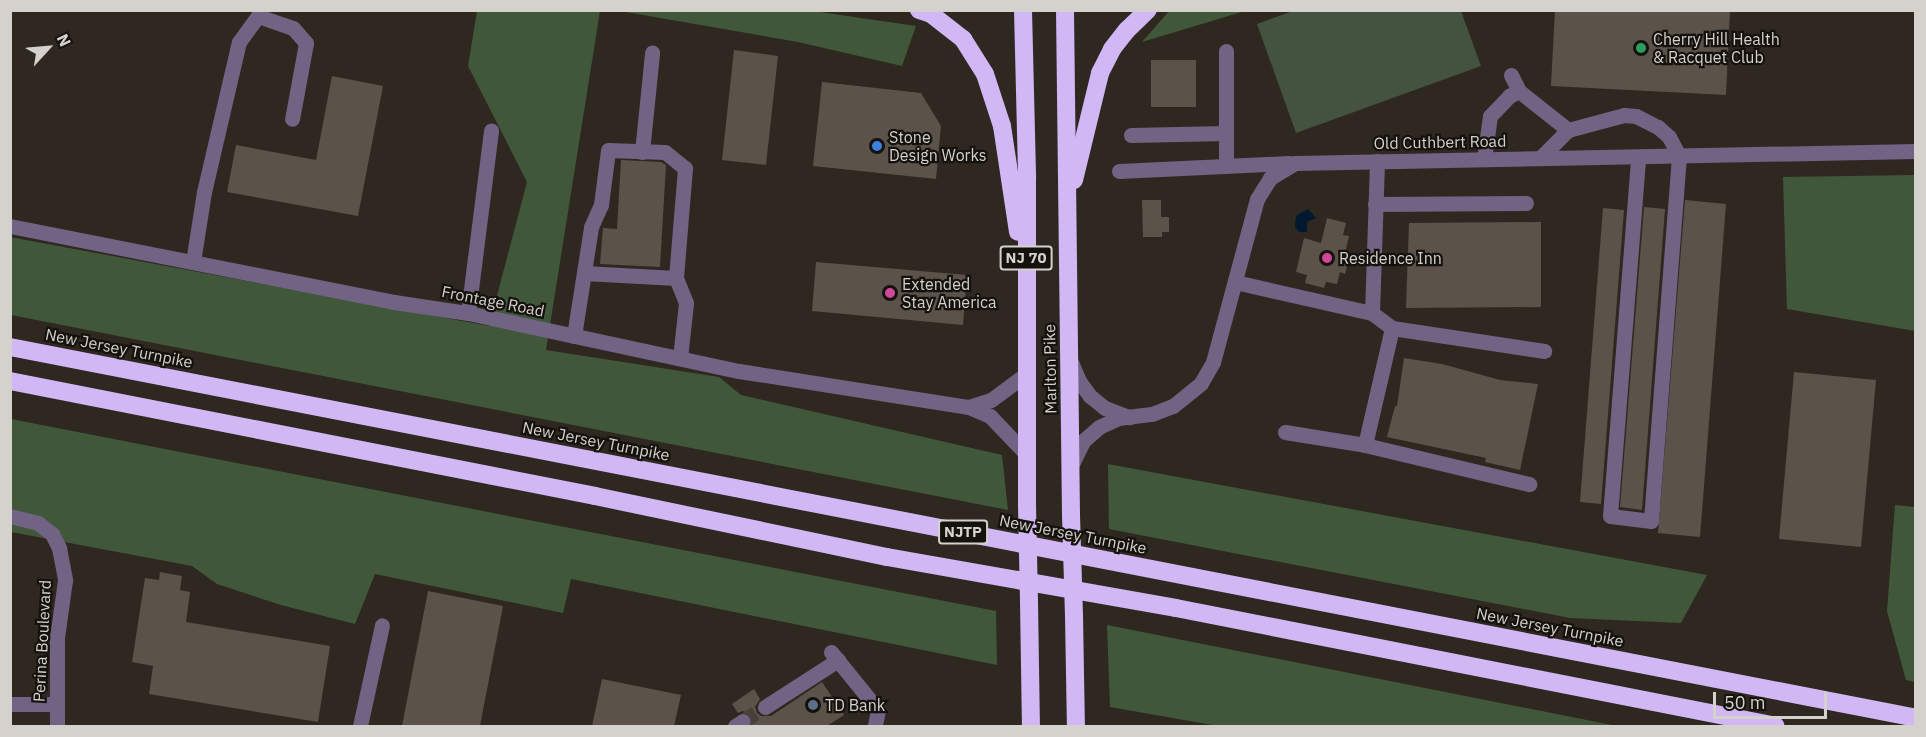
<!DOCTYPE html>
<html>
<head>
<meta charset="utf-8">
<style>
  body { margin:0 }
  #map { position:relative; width:1926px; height:737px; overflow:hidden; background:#2f2820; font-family:"IBM Plex Sans",sans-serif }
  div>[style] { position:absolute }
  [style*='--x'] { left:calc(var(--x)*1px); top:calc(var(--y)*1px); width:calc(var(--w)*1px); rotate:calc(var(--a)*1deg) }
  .green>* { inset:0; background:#44533f }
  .forest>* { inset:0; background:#41573a }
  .water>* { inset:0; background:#02182e }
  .building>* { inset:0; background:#5b534a }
  .minor-tunnel>* { height:15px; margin-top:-7.5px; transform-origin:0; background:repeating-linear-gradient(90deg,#48413a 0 15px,transparent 0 23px) }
  .minor>* { height:15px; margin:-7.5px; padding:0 7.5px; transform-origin:7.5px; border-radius:7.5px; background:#716383 }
  .highway>* { height:18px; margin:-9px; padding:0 9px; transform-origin:9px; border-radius:9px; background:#d2b7f5 }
  .highway-bridge>* { height:18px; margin:-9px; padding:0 9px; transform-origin:9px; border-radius:9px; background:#d2b7f5 }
  .dots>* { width:16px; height:16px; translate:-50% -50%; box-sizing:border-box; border:3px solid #15120e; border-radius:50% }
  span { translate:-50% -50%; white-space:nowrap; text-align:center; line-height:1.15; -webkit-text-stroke:4.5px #15120e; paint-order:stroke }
  .shield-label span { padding:2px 4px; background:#15120e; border:2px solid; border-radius:4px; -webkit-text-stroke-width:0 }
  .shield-label { font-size:15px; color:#d5d1cc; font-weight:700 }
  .poi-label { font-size:16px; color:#d5d1cc }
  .left { translate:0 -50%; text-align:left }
  .street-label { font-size:16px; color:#d5d1cc }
  .frame { position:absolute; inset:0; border:12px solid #d5d1cc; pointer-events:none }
  .north { position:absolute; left:18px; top:18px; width:60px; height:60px; -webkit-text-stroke:4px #15120e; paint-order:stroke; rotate:64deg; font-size:16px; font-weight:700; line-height:24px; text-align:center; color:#d5d1cc }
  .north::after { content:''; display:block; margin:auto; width:21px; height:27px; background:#d5d1cc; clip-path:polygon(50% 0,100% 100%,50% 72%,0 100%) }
  .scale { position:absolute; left:1713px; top:692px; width:114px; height:27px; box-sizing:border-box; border:3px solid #d5d1cc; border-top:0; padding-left:8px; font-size:18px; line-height:21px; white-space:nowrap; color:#d5d1cc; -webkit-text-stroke:4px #15120e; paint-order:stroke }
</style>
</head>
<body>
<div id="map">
  <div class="green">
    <i style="clip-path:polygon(1293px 11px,1461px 11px,1481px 66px,1296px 133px,1257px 24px)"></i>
  </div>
  <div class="forest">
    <i style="clip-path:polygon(1170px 10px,1245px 10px,1245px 11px,1142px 42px)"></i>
    <i style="clip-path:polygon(477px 11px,600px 11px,546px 350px,719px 377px,741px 395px,1002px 455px,1008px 510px,11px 315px,10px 237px,489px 326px,527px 182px,468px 66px)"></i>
    <i style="clip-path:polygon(620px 11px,813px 11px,916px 26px,902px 66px,798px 42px)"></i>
    <i style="clip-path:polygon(1915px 175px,1915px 331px,1787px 309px,1783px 177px)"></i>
    <i style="clip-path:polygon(11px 419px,996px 611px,997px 665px,571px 579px,563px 613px,375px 574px,355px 624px,281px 605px,217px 584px,192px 566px,11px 532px)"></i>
    <i style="clip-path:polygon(1108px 464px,1707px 575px,1681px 623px,1570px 618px,1109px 529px)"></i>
    <i style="clip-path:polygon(1895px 505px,1915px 507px,1915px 682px,1906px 680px,1887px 611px)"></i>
    <i style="clip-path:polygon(1107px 625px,1617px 726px,1218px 726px,1110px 707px)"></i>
  </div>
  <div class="water">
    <i style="clip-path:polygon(1308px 209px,1316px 218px,1307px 222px,1307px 232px,1299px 232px,1295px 227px,1296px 216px)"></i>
  </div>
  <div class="building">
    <i style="clip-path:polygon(1555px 10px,1730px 10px,1726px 95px,1551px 86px)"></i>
    <i style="clip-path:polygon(734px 50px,778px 56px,766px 165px,722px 160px)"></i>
    <i style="clip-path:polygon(1151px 60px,1196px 60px,1196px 107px,1151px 107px)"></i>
    <i style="clip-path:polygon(332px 76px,383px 86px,358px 216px,227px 192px,236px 145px,316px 160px)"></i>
    <i style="clip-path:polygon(822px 82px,921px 93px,941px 126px,936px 179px,813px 166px)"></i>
    <i style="clip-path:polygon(621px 160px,661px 162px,666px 165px,660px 267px,600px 264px,603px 228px,617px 229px)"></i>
    <i style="clip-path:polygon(1142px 200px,1161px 200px,1161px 217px,1169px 217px,1169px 232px,1162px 232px,1162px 237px,1143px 237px)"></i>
    <i style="clip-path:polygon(1685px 200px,1726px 204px,1700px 537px,1658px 533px)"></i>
    <i style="clip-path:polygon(1644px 207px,1665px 209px,1642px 510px,1620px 507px)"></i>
    <i style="clip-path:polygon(1603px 208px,1624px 210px,1601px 504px,1580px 502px)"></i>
    <i style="clip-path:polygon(1327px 218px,1346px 223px,1343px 235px,1349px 236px,1345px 253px,1350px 254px,1345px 274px,1340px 272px,1337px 284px,1326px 282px,1324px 288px,1305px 283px,1307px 275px,1296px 272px,1304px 238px,1321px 243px)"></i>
    <i style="clip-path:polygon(1541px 222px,1541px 307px,1406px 308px,1409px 223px)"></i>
    <i style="clip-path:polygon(816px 262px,967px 275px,963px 325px,812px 311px)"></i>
    <i style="clip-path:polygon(1404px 358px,1442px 364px,1500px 380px,1538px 384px,1520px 470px,1485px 462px,1486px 458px,1387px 437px,1395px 406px,1397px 406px)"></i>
    <i style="clip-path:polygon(1794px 372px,1876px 380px,1861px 547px,1779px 539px)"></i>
    <i style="clip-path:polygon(160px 572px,182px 576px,180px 590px,190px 592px,186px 622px,330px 646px,318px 722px,149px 694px,153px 666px,132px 662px,145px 578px,159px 580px)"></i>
    <i style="clip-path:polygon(428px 591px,503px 606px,480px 726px,402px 726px)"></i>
    <i style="clip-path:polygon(602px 679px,681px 695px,674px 726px,592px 726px)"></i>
    <i style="clip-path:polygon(822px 682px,844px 715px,827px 726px,751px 726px,751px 715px,743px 711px,738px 713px,732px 704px,754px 689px,760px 699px,755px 707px,757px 713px,761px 716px,771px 716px)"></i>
  </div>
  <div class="minor-tunnel">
    <i style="--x:743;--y:721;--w:26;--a:-32"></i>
  </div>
  <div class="minor">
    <i style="--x:1226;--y:51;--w:115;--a:90"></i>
    <i style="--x:1511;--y:75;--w:18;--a:63"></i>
    <i style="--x:1519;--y:91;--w:63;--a:38.5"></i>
    <i style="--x:1131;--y:135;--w:95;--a:-1.2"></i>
    <i style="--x:642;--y:152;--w:100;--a:-84.2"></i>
    <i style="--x:1540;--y:158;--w:40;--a:-45"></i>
    <i style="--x:1568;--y:130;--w:58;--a:-15"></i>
    <i style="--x:1624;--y:115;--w:12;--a:5"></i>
    <i style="--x:1636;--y:116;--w:25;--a:27"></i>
    <i style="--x:1658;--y:127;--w:15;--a:42"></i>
    <i style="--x:1669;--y:137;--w:21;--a:62"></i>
    <i style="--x:1679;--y:156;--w:366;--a:94.4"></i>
    <i style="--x:1651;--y:521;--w:41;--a:-173"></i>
    <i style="--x:1610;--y:516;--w:360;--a:-85.5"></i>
    <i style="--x:1484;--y:159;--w:43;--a:-82.1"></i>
    <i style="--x:1490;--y:116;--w:28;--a:-46"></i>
    <i style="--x:1509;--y:96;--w:11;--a:-27"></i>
    <i style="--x:1119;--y:171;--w:170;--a:-2.7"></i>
    <i style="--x:1375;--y:204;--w:151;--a:-0.4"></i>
    <i style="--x:10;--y:226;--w:391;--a:11.2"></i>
    <i style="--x:394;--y:302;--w:75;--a:8.5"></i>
    <i style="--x:468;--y:313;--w:277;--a:12.1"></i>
    <i style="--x:739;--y:371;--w:233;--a:8.9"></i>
    <i style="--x:969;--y:407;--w:23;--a:23"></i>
    <i style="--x:990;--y:416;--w:54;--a:46.5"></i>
    <i style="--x:193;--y:262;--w:71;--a:-81.1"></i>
    <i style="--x:204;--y:192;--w:154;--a:-76.9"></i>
    <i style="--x:239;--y:42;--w:32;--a:-54"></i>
    <i style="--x:258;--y:16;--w:37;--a:19"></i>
    <i style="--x:293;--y:28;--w:20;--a:49"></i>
    <i style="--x:306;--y:43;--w:77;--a:100.4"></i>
    <i style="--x:584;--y:273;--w:92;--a:3.1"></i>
    <i style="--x:1235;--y:282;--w:140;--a:12.8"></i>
    <i style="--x:1372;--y:313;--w:25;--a:37"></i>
    <i style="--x:1392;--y:328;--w:154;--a:8.6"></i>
    <i style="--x:468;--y:313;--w:184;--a:-82.8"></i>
    <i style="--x:1372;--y:313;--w:152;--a:-88.1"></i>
    <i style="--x:1392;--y:328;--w:120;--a:103"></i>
    <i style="--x:1365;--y:445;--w:169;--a:13.4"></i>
    <i style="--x:574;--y:336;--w:110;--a:-81.1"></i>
    <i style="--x:591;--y:227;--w:24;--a:-66"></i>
    <i style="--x:601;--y:205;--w:55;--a:-82.7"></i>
    <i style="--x:608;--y:150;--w:57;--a:2"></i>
    <i style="--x:665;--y:152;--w:26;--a:39"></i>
    <i style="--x:685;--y:168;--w:110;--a:94.7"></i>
    <i style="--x:676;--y:278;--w:27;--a:68"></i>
    <i style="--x:686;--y:303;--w:55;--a:96.2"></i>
    <i style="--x:1071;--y:362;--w:21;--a:67"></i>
    <i style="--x:1079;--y:381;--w:19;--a:54"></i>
    <i style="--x:1090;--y:396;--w:19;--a:39"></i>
    <i style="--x:1105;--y:408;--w:26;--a:21"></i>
    <i style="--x:969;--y:407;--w:23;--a:-18"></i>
    <i style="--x:991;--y:400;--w:44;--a:-36.6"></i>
    <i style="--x:1285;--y:432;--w:81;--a:9.2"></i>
    <i style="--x:1072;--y:464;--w:25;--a:-64"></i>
    <i style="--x:1083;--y:441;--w:21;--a:-41"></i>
    <i style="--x:1099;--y:427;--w:21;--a:-25"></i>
    <i style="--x:1118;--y:418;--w:34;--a:-7"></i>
    <i style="--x:1152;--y:414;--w:22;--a:-21"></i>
    <i style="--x:1173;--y:406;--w:36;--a:-39"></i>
    <i style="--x:1201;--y:383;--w:24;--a:-60"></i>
    <i style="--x:1213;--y:362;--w:169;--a:-74.9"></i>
    <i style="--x:1257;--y:199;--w:25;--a:-58"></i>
    <i style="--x:1270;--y:178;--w:29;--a:-31"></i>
    <i style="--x:1295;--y:163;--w:621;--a:-1.11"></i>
    <i style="--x:10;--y:516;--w:29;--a:14"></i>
    <i style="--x:38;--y:523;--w:18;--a:38"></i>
    <i style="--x:52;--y:534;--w:16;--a:63"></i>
    <i style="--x:59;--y:548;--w:33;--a:79"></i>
    <i style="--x:65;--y:580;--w:59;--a:97.9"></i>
    <i style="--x:57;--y:638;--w:88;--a:90"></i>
    <i style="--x:831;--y:652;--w:75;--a:51"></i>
    <i style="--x:878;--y:710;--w:16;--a:101"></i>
    <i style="--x:10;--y:704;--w:47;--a:0"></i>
    <i style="--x:765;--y:707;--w:87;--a:-32.8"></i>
    <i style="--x:360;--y:726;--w:103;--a:-77.7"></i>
    <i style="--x:735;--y:726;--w:9;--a:-32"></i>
  </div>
  <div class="highway">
    <i style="--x:919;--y:10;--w:13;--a:18"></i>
    <i style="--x:931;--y:14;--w:41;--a:38"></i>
    <i style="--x:963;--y:39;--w:41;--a:57.8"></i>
    <i style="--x:985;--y:74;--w:55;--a:71.9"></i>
    <i style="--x:1002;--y:126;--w:107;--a:81.4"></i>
    <i style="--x:1023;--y:10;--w:169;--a:88.6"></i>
    <i style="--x:1027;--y:179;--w:326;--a:90"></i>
    <i style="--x:1065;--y:10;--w:505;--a:89.32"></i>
    <i style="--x:1074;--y:180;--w:110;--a:-76.3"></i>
    <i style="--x:1100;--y:73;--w:27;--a:-63"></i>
    <i style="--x:1112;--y:49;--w:24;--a:-52"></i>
    <i style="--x:1127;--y:30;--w:29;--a:-44"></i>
    <i style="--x:10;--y:347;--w:1942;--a:11.01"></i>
    <i style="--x:10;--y:381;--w:596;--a:11.12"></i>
    <i style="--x:595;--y:496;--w:298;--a:11.8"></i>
    <i style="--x:887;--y:557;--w:293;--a:10"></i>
    <i style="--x:1176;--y:608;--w:611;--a:11.13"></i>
    <i style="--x:1029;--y:602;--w:124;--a:89.1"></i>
    <i style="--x:1074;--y:616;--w:110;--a:89"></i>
  </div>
  <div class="highway-bridge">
    <i style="--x:1027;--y:505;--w:97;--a:88.8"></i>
    <i style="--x:1071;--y:515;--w:101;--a:88.3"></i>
  </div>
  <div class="dots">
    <i style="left:1641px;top:48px;background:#2e9e5b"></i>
    <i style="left:877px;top:146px;background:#3f7fe0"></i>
    <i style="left:1327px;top:258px;background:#d1479c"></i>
    <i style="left:890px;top:293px;background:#d1479c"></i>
    <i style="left:813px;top:705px;background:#5c6f8a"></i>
  </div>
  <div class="shield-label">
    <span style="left:1026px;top:258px">NJ 70</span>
    <span style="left:963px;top:532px">NJTP</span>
  </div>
  <div class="poi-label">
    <span class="left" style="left:1653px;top:48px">Cherry Hill Health<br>&amp; Racquet Club</span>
    <span class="left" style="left:889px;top:146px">Stone<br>Design Works</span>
    <span class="left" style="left:1339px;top:258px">Residence Inn</span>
    <span class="left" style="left:902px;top:293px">Extended<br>Stay America</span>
    <span class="left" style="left:825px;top:705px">TD Bank</span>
  </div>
  <div class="street-label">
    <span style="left:1440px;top:142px;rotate:-1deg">Old Cuthbert Road</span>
    <span style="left:493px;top:301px;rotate:11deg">Frontage Road</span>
    <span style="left:119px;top:348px;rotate:11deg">New Jersey Turnpike</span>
    <span style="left:1050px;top:369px;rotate:-91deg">Marlton Pike</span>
    <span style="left:596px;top:441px;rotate:11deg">New Jersey Turnpike</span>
    <span style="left:1073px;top:534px;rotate:11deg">New Jersey Turnpike</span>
    <span style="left:1550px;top:627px;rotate:11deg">New Jersey Turnpike</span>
    <span style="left:42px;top:641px;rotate:-87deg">Perina Boulevard</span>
  </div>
  <div class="frame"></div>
  <div class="north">N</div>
  <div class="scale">50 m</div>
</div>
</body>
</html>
